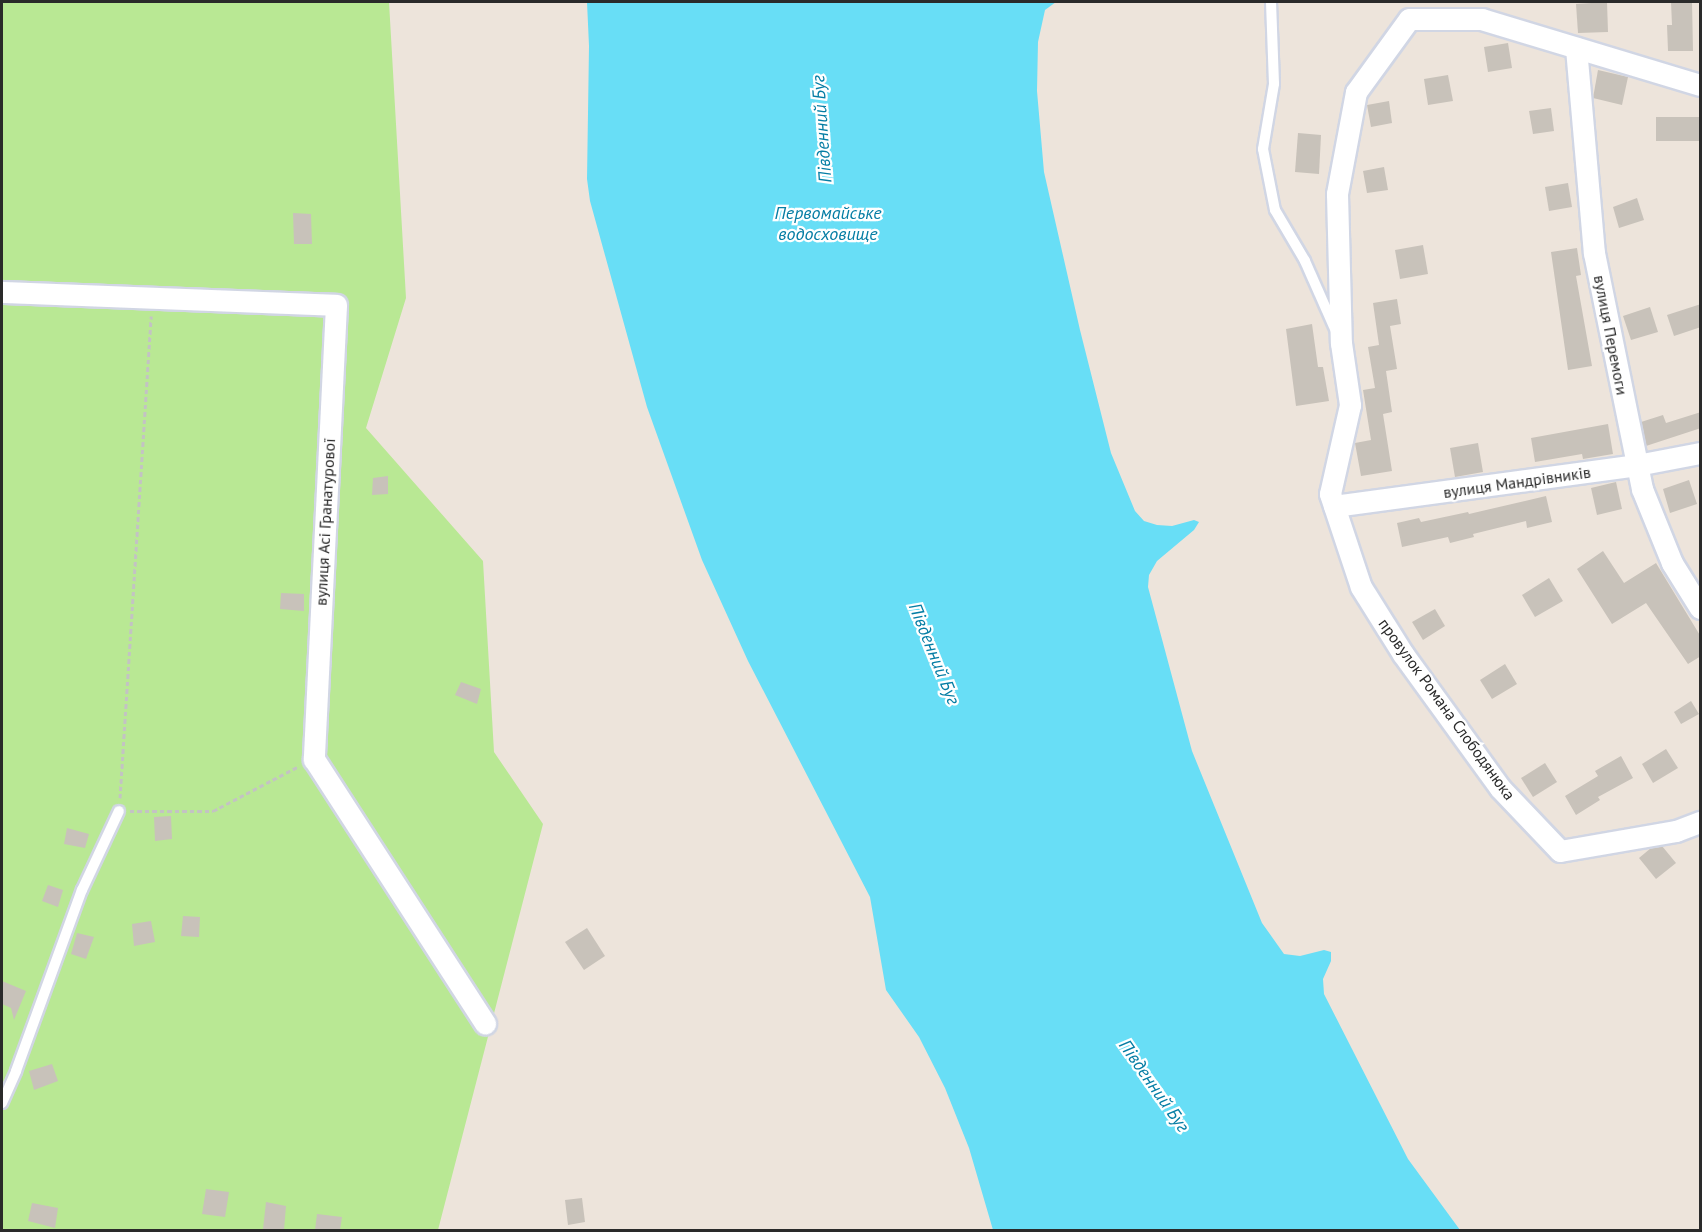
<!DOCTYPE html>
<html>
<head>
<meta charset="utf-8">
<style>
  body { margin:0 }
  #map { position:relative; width:1702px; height:1232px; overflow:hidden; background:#ede4db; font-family:"PT Sans",sans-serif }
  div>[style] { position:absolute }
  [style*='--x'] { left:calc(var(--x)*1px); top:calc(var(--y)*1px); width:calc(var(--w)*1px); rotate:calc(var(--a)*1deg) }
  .green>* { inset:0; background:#b9e894 }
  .water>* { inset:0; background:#68def6 }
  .building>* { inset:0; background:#c8c2ba }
  .path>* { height:3px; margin-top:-1.5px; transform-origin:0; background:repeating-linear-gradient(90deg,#c3c3c3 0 4.5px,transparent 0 7.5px) }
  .roads { filter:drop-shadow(2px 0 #d1d6e4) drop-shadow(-2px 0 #d1d6e4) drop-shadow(0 2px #d1d6e4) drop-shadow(0 -2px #d1d6e4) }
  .service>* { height:10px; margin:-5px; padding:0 5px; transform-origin:5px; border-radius:5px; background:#fff }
  .minor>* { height:21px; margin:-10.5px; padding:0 10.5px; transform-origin:10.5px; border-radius:10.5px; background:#fff }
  span { translate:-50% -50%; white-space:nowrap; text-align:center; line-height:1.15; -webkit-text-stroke:4.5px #fff; paint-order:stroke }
  .street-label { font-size:16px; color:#2a2a2a }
  .water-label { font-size:18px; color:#057da4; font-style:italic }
  .frame { position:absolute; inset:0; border:3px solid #2a2a2a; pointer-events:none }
</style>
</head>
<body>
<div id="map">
  <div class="green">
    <i style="clip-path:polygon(2px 2px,389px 2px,406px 298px,366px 428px,483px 561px,494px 752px,543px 824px,438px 1230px,2px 1230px)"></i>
  </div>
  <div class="water">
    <i style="clip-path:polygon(587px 2px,1056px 2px,1045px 10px,1038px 42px,1037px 91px,1044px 172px,1080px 330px,1111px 453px,1135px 511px,1144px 521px,1157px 525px,1172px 526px,1194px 520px,1199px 522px,1194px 530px,1157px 561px,1149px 575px,1148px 587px,1192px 751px,1262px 923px,1284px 954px,1300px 956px,1324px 950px,1331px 952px,1331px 961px,1323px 979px,1324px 994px,1408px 1159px,1460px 1230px,993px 1230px,969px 1148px,945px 1088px,919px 1037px,886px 990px,870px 897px,748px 661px,702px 560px,647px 407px,590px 201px,587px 179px,589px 46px)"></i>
  </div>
  <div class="building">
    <i style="clip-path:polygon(1607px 2px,1608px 32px,1578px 33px,1576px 4px)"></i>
    <i style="clip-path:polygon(1671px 2px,1692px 2px,1693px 51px,1668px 51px,1667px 25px,1672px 25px)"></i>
    <i style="clip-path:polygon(1508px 43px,1512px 68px,1488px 72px,1484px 47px)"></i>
    <i style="clip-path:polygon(1598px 70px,1628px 77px,1622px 105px,1593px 98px)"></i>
    <i style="clip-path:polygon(1448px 75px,1453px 101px,1428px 105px,1424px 79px)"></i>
    <i style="clip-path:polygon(1389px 101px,1392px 123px,1371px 127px,1367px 105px)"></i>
    <i style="clip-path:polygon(1551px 108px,1554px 131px,1533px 134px,1529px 111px)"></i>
    <i style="clip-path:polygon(1656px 117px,1701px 117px,1701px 141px,1656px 141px)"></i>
    <i style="clip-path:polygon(1298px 133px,1321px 135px,1319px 174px,1295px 172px)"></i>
    <i style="clip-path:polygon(1384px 167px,1388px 190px,1367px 193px,1363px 171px)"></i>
    <i style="clip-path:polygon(1568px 183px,1572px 207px,1549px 211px,1545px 187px)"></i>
    <i style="clip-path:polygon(1637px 198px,1644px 220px,1619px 228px,1613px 207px)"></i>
    <i style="clip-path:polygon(293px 213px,311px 214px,312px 244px,294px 244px)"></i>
    <i style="clip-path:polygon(1423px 245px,1428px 274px,1400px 279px,1395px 250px)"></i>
    <i style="clip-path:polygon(1577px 248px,1581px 275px,1576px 276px,1592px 366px,1568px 370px,1551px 252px)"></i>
    <i style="clip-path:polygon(1397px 299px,1401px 324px,1390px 326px,1397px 369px,1386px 371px,1392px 412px,1383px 414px,1392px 471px,1361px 476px,1355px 443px,1371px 440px,1363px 390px,1375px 388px,1368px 347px,1379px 345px,1373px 303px)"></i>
    <i style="clip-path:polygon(1701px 304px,1701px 327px,1674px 336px,1667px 315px)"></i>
    <i style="clip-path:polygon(1650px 307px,1658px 332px,1631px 340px,1623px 316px)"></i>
    <i style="clip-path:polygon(1312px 324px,1318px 367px,1323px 367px,1329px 401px,1296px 406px,1286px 329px)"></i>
    <i style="clip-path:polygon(1701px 412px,1701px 428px,1646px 446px,1641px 422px,1663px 415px,1666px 423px)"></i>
    <i style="clip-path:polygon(1608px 424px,1613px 454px,1583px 459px,1582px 454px,1535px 462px,1531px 438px)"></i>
    <i style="clip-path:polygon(1478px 443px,1483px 472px,1455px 477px,1450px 448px)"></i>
    <i style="clip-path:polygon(388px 476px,388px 494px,372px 495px,373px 478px)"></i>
    <i style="clip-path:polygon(1689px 480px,1697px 504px,1670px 513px,1663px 489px)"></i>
    <i style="clip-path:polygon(1616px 482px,1622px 509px,1597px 515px,1591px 488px)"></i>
    <i style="clip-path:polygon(1546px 496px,1552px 522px,1527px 528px,1526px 521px,1473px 534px,1474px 537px,1450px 543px,1448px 537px,1402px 547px,1397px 523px,1419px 518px,1421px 522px,1468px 512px,1469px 514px)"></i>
    <i style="clip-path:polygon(1603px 551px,1624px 583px,1656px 563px,1701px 637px,1701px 656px,1688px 664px,1646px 603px,1612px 624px,1577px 569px)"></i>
    <i style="clip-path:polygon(1549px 578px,1563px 601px,1535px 617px,1522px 595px)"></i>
    <i style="clip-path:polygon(281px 593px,304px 594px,304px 611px,280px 609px)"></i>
    <i style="clip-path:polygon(1435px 609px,1445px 626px,1423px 640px,1412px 622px)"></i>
    <i style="clip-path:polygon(1505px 664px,1517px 684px,1492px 699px,1480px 680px)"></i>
    <i style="clip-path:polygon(461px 682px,481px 689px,477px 704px,455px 695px)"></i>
    <i style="clip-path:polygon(1691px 701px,1699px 714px,1681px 724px,1674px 712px)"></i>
    <i style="clip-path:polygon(1666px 749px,1678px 768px,1653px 783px,1642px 764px)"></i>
    <i style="clip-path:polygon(1621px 756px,1633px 778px,1598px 797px,1600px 800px,1576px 815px,1565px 796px,1598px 776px,1595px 771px)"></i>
    <i style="clip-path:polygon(1545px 763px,1557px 782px,1533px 797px,1521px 778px)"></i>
    <i style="clip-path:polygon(171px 816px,172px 839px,155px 841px,154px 817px)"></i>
    <i style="clip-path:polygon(67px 828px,89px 834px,85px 848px,64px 844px)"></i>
    <i style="clip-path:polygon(1662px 846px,1676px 863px,1656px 879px,1639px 858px,1651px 848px)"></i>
    <i style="clip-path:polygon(48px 885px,63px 890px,58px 907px,42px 901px)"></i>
    <i style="clip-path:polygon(183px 916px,200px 917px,199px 937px,181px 936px)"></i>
    <i style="clip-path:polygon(151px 921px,155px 942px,134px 946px,132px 924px)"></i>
    <i style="clip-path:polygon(587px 928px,605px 956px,584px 970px,565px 942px)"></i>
    <i style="clip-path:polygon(77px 933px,94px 937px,86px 959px,71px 954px)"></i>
    <i style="clip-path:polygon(2px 981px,26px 991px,14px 1020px,11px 1008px,2px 1004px)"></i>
    <i style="clip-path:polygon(52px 1064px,58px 1081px,34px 1090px,29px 1071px)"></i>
    <i style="clip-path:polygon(206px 1189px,229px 1192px,225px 1217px,202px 1214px)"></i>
    <i style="clip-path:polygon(582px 1198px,585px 1222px,568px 1225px,565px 1200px)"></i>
    <i style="clip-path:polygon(266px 1202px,286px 1206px,284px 1230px,263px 1229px)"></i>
    <i style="clip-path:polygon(32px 1203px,58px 1208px,55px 1228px,28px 1221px)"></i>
    <i style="clip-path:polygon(317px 1214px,342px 1217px,340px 1230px,315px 1230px)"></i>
  </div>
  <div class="path">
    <i style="--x:120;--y:798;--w:483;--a:-86.3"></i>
    <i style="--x:130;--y:811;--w:83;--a:0"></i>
    <i style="--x:213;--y:811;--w:97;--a:-27.6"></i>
  </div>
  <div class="roads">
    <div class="service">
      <i style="--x:1271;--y:2;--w:82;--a:87.9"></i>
      <i style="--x:1274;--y:84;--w:66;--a:99.6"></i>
      <i style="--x:1263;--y:149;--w:62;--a:78.9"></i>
      <i style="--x:1275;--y:210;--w:59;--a:59.5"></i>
      <i style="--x:1305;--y:261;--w:74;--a:66.2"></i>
      <i style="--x:2;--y:1103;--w:35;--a:-66"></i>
      <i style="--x:16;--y:1071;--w:193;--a:-70"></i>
      <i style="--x:82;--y:890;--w:87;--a:-64.9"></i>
    </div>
    <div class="minor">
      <i style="--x:1576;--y:48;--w:206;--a:85"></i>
      <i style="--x:1594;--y:253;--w:241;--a:78.5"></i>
      <i style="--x:1642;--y:489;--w:80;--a:67.9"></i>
      <i style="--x:1672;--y:563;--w:53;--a:58.1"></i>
      <i style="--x:1700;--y:85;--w:228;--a:-163.2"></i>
      <i style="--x:1482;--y:19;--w:73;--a:180"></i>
      <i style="--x:1409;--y:19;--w:90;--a:126"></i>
      <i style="--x:1356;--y:92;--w:104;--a:100.6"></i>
      <i style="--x:1337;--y:194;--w:149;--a:88.5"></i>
      <i style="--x:1341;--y:343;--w:63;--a:81.7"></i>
      <i style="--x:1350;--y:405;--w:91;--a:102.7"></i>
      <i style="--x:1330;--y:494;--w:98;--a:71.6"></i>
      <i style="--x:1361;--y:587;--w:79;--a:57.9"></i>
      <i style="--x:1403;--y:654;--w:165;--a:54.1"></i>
      <i style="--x:1500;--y:788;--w:87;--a:46.4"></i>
      <i style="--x:1560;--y:851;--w:118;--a:-9.8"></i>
      <i style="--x:1676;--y:831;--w:26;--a:-21"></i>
      <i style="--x:2;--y:292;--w:334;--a:2.2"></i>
      <i style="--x:336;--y:305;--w:455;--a:92.8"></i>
      <i style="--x:314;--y:759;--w:315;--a:57.1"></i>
      <i style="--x:1334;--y:506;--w:306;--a:-7.7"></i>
      <i style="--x:1637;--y:465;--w:64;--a:-10.8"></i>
    </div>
  </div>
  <div class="street-label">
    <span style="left:1611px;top:335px;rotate:79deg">вулиця Перемоги</span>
    <span style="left:1517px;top:482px;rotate:-8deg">вулиця Мандрівників</span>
    <span style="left:325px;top:522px;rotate:-87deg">вулиця Асі Гранатурової</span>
    <span style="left:1447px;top:709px;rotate:54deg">провулок Романа Слободянюка</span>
  </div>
  <div class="water-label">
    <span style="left:822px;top:129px;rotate:-94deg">Південний Буг</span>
    <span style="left:828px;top:224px">Первомайське<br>водосховище</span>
    <span style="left:934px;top:654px;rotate:68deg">Південний Буг</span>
    <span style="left:1154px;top:1086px;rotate:55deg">Південний Буг</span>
  </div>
  <div class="frame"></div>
</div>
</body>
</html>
